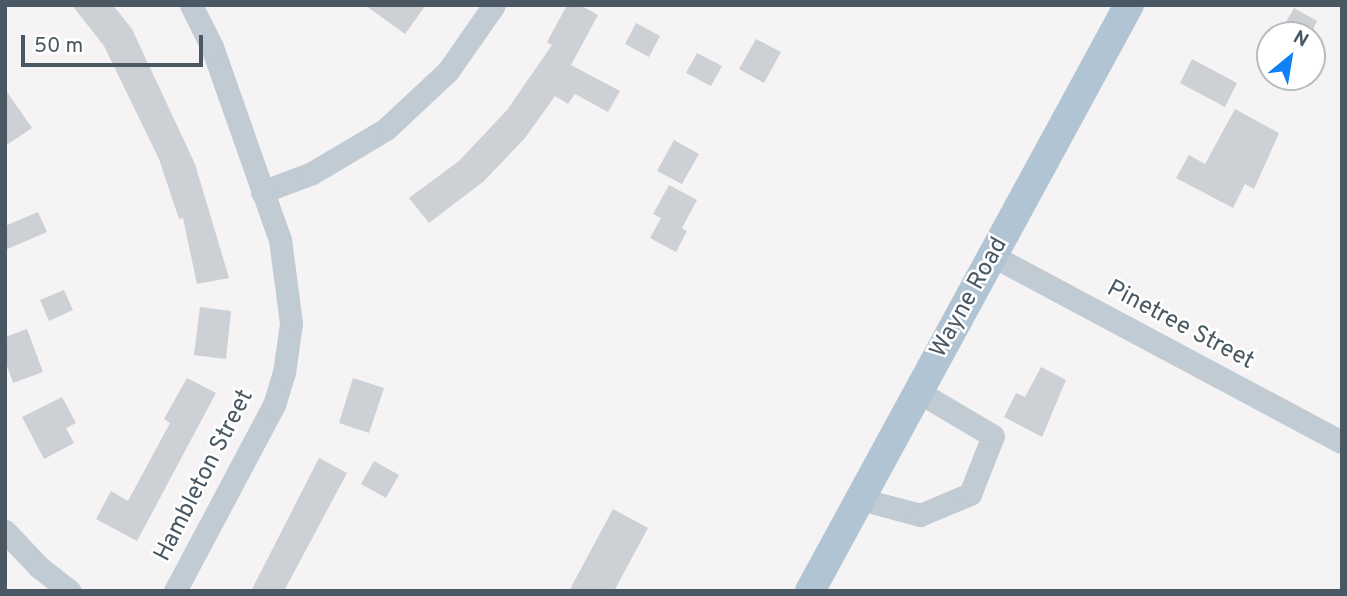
<!DOCTYPE html>
<html>
<head>
<meta charset="utf-8">
<style>
  body { margin:0 }
  #map { position:relative; width:1347px; height:596px; overflow:hidden; background:#f5f3f3; font-family:Overpass,sans-serif }
  div>[style] { position:absolute }
  [style*='--x'] { left:calc(var(--x)*1px); top:calc(var(--y)*1px); width:calc(var(--w)*1px); rotate:calc(var(--a)*1deg) }
  .building>* { inset:0; background:#cdd0d5 }
  .minor>* { height:23px; margin:-11.5px; padding:0 11.5px; transform-origin:11.5px; border-radius:11.5px; background:#c0cbd3 }
  .major>* { height:30px; margin:-15px; padding:0 15px; transform-origin:15px; border-radius:15px; background:#b1c4d3 }
  span { translate:-50% -50%; white-space:nowrap; text-align:center; line-height:1.15; -webkit-text-stroke:5px #fff; paint-order:stroke }
  .street-label { font-size:24px; color:#495862 }
  .frame { position:absolute; inset:0; border:7px solid #495862; pointer-events:none }
  .north { position:absolute; left:1256px; top:21px; width:70px; height:70px; box-sizing:border-box; background:#fff; border:2px solid #b6bcc0; border-radius:50%; rotate:30deg; font-size:19px; font-weight:700; line-height:28px; text-align:center; color:#495862 }
  .north::after { content:''; display:block; margin:auto; width:24px; height:32px; background:#0e82f4; clip-path:polygon(50% 0,100% 100%,50% 72%,0 100%) }
  .scale { position:absolute; left:21px; top:35px; width:182px; height:32px; box-sizing:border-box; border:4px solid #495862; border-top:0; padding-left:9px; font-size:21px; line-height:24px; white-space:nowrap; color:#495862; -webkit-text-stroke:5px #fff; paint-order:stroke }
</style>
</head>
<body>
<div id="map">
  <div class="building">
    <i style="clip-path:polygon(72px 5px,113px 5px,132px 29px,195px 164px,229px 278px,197px 284px,183px 218px,179px 219px,159px 159px,104px 46px)"></i>
    <i style="clip-path:polygon(365px 5px,426px 5px,405px 34px)"></i>
    <i style="clip-path:polygon(567px 5px,580px 5px,598px 15px,571px 65px,620px 91px,608px 112px,575px 94px,568px 104px,555px 96px,525px 138px,484px 181px,429px 223px,409px 198px,459px 161px,507px 110px,552px 45px,547px 42px)"></i>
    <i style="clip-path:polygon(1294px 8px,1317px 21px,1310px 35px,1282px 29px)"></i>
    <i style="clip-path:polygon(636px 23px,660px 36px,649px 57px,625px 44px)"></i>
    <i style="clip-path:polygon(756px 39px,781px 52px,764px 83px,739px 69px)"></i>
    <i style="clip-path:polygon(697px 53px,722px 66px,711px 86px,686px 73px)"></i>
    <i style="clip-path:polygon(1192px 59px,1237px 83px,1225px 107px,1180px 83px)"></i>
    <i style="clip-path:polygon(5px 89px,32px 128px,5px 146px)"></i>
    <i style="clip-path:polygon(1235px 109px,1279px 133px,1254px 189px,1245px 184px,1233px 208px,1176px 178px,1189px 155px,1205px 164px)"></i>
    <i style="clip-path:polygon(674px 140px,699px 154px,682px 184px,657px 171px)"></i>
    <i style="clip-path:polygon(669px 185px,697px 200px,682px 228px,687px 231px,676px 252px,650px 238px,661px 218px,653px 214px)"></i>
    <i style="clip-path:polygon(38px 212px,47px 232px,5px 250px,5px 226px)"></i>
    <i style="clip-path:polygon(64px 290px,73px 310px,49px 321px,40px 300px)"></i>
    <i style="clip-path:polygon(200px 307px,231px 311px,226px 359px,194px 355px)"></i>
    <i style="clip-path:polygon(27px 329px,43px 372px,13px 383px,5px 360px,5px 337px)"></i>
    <i style="clip-path:polygon(1041px 367px,1066px 380px,1042px 437px,1004px 417px,1016px 393px,1025px 397px)"></i>
    <i style="clip-path:polygon(187px 378px,216px 393px,137px 541px,96px 519px,111px 491px,128px 501px,170px 423px,164px 419px)"></i>
    <i style="clip-path:polygon(353px 378px,384px 388px,369px 433px,339px 423px)"></i>
    <i style="clip-path:polygon(62px 397px,76px 423px,66px 428px,74px 443px,44px 459px,22px 417px)"></i>
    <i style="clip-path:polygon(319px 458px,347px 473px,284px 591px,251px 591px)"></i>
    <i style="clip-path:polygon(374px 461px,399px 475px,386px 498px,361px 484px)"></i>
    <i style="clip-path:polygon(613px 509px,648px 528px,614px 591px,569px 591px)"></i>
  </div>
  <div class="minor">
    <i style="--x:262;--y:192;--w:53;--a:-20.8"></i>
    <i style="--x:312;--y:173;--w:86;--a:-30.7"></i>
    <i style="--x:386;--y:129;--w:85;--a:-43.1"></i>
    <i style="--x:448;--y:71;--w:80;--a:-55.1"></i>
    <i style="--x:993;--y:256;--w:395;--a:28.1"></i>
    <i style="--x:860;--y:499;--w:62;--a:14.9"></i>
    <i style="--x:920;--y:515;--w:54;--a:-22.8"></i>
    <i style="--x:970;--y:494;--w:62;--a:-68.4"></i>
    <i style="--x:993;--y:436;--w:86;--a:-149.3"></i>
    <i style="--x:5;--y:531;--w:50;--a:46.6"></i>
    <i style="--x:39;--y:567;--w:39;--a:38"></i>
    <i style="--x:175;--y:591;--w:211;--a:-62"></i>
    <i style="--x:274;--y:405;--w:34;--a:-73"></i>
    <i style="--x:284;--y:373;--w:50;--a:-82"></i>
    <i style="--x:291;--y:323;--w:84;--a:-97.5"></i>
    <i style="--x:280;--y:240;--w:205;--a:-109.4"></i>
    <i style="--x:212;--y:47;--w:47;--a:-116.6"></i>
  </div>
  <div class="major">
    <i style="--x:810;--y:591;--w:667;--a:-61.44"></i>
  </div>
  <div class="street-label">
    <span style="left:970px;top:298px;rotate:-61deg">Wayne Road</span>
    <span style="left:1180px;top:326px;rotate:28deg">Pinetree Street</span>
    <span style="left:205px;top:476px;rotate:-63deg">Hambleton Street</span>
  </div>
  <div class="frame"></div>
  <div class="north">N</div>
  <div class="scale">50 m</div>
</div>
</body>
</html>
